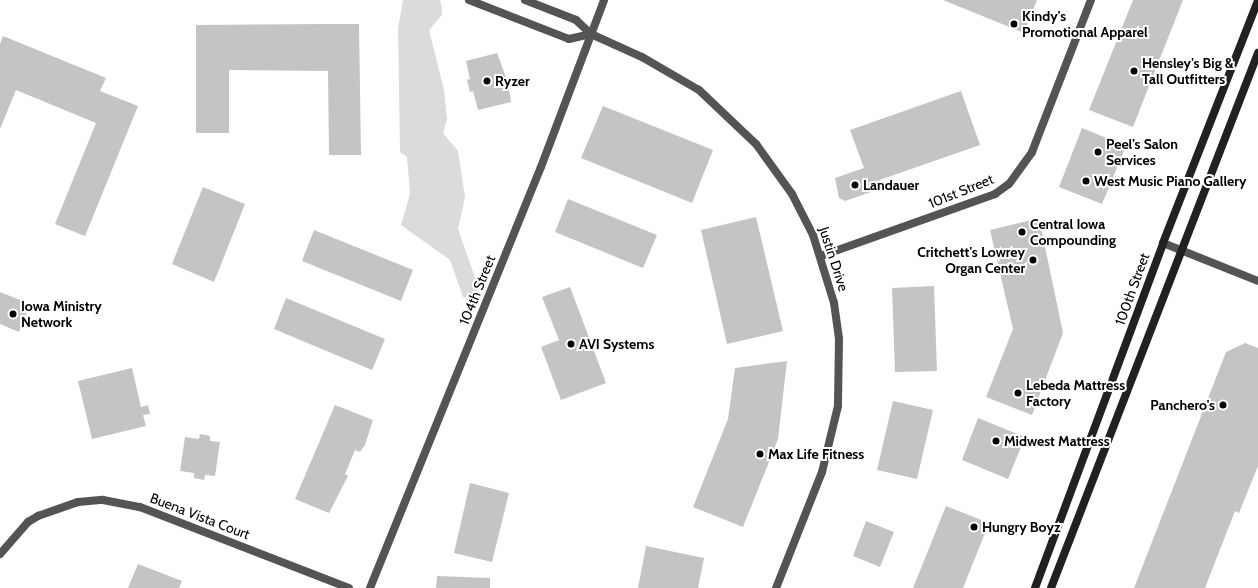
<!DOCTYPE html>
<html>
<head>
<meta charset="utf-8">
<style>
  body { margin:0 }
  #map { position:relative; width:1258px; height:588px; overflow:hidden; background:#fff; font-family:Cabin,sans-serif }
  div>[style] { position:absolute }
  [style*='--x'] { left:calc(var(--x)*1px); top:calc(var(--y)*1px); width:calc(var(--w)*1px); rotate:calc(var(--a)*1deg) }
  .green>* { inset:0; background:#dbdbdb }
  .building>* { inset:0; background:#c4c4c4 }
  .minor>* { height:8px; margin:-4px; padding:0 4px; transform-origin:4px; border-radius:4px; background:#545454 }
  .secondary>* { height:8px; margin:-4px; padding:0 4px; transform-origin:4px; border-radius:4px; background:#212121 }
  .dots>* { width:11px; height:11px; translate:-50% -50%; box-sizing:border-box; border:2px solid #fff; border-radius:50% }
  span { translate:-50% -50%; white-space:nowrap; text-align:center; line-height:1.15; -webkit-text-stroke:4px #fff; paint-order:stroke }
  .poi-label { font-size:14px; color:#000; font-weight:700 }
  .left { translate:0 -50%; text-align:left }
  .right { translate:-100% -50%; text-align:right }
  .street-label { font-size:14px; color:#000 }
</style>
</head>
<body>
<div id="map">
  <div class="green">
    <i style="clip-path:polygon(403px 0,440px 0,442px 8px,442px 15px,429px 30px,444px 90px,447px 119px,443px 133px,458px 151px,465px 197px,458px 229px,478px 286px,476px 295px,470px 300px,463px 297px,450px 260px,401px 225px,410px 194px,407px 157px,400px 152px,398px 28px)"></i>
  </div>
  <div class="building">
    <i style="clip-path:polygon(943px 0,1037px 0,1024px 33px)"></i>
    <i style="clip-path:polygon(1133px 0,1183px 0,1133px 127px,1089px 110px)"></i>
    <i style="clip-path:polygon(327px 24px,359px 24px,361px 155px,329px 155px,328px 71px,229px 70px,229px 133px,196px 133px,196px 25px)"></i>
    <i style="clip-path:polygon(3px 36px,106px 78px,100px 91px,138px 106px,85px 236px,55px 224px,96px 123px,16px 90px,0 129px,0 44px)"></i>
    <i style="clip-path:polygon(497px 53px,508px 83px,511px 102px,478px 110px,473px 91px,470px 92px,467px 80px,470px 79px,466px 61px)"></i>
    <i style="clip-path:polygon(961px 91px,980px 145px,871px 183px,874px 191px,845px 201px,839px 198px,835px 178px,864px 168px,850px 130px)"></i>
    <i style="clip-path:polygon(603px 106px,713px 150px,692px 203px,581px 158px)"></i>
    <i style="clip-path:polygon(1082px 128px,1126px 146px,1102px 204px,1059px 187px)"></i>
    <i style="clip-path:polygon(203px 187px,245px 204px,214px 282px,172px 264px)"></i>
    <i style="clip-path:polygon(568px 199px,657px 235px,643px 268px,555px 232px)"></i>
    <i style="clip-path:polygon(756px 217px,783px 331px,727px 344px,701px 230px)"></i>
    <i style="clip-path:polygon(1039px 218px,1063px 333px,1032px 415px,986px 397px,1013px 329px,990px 230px)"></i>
    <i style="clip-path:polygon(314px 230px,413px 270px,401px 301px,302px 261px)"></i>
    <i style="clip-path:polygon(934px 286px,937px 371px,895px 372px,892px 288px)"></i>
    <i style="clip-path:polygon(570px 287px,606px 383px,561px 400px,541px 347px,559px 340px,542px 297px)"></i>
    <i style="clip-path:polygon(0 292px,30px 304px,19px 332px,0 324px)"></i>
    <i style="clip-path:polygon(286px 298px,385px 339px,372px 370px,274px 329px)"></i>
    <i style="clip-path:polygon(1245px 343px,1258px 348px,1258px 466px,1239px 513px,1235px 511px,1205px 588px,1134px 588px,1226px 352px)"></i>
    <i style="clip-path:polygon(787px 361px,778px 439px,743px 527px,693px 507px,728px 419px,735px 368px)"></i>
    <i style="clip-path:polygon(132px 368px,141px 407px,148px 405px,150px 414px,143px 415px,146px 426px,92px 439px,78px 381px)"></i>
    <i style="clip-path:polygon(893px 401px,933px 410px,917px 479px,877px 470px)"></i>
    <i style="clip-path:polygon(335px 405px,373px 420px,365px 445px,360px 452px,355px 450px,345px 474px,348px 476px,329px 513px,295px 499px)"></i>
    <i style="clip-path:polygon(978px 418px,1025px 437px,1008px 479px,962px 460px)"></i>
    <i style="clip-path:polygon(200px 434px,210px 436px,210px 441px,220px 442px,215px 476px,205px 475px,204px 480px,194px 478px,194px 473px,180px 471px,185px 437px,199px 439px)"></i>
    <i style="clip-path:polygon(470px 483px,509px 493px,492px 562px,454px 553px)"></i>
    <i style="clip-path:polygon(946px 506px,989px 523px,963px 588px,913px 588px)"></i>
    <i style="clip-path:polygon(866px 521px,894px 532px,880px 567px,853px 556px)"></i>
    <i style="clip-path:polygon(646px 546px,704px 558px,698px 588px,638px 588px)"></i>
    <i style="clip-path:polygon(138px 564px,182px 581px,179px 588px,128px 588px)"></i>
    <i style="clip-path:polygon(437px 576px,490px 578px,490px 588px,436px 588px)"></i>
  </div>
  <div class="minor">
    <i style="--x:469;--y:0;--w:107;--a:21.3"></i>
    <i style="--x:569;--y:39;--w:23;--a:-13"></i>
    <i style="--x:525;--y:0;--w:55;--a:21.4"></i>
    <i style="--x:576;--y:20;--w:21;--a:43"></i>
    <i style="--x:591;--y:34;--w:56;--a:24.3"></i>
    <i style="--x:642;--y:57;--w:66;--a:30.1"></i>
    <i style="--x:699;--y:90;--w:79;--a:43.5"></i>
    <i style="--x:756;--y:144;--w:62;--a:54.2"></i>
    <i style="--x:792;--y:194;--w:46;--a:62.9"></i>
    <i style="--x:813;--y:235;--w:71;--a:72.8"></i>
    <i style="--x:834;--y:303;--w:36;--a:82"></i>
    <i style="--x:839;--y:339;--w:67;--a:90.9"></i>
    <i style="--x:838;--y:406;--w:68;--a:103.6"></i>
    <i style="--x:822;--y:472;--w:125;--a:111.6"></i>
    <i style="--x:1163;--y:243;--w:102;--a:21.8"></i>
    <i style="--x:821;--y:256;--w:185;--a:-19.6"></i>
    <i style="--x:995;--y:194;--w:17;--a:-36"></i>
    <i style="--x:1009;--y:184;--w:39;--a:-54"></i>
    <i style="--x:1032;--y:152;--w:163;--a:-68.8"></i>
    <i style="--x:0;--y:554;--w:43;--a:-48.8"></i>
    <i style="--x:28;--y:522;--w:12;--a:-31"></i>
    <i style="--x:38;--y:516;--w:42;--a:-19.3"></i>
    <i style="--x:78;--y:502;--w:25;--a:-5"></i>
    <i style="--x:103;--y:500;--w:38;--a:11"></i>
    <i style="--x:140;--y:507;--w:224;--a:21.2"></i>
    <i style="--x:370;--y:588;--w:454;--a:-67.9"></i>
    <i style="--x:541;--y:167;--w:178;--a:-69.3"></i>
  </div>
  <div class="secondary">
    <i style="--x:1035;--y:588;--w:368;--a:-69.6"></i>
    <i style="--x:1163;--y:243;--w:261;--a:-68.6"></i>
    <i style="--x:1051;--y:588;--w:574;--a:-68.85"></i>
  </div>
  <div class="dots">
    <i style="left:1014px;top:24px;background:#000"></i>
    <i style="left:1134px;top:71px;background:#000"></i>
    <i style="left:487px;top:81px;background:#000"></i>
    <i style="left:1098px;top:152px;background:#000"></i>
    <i style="left:1086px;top:181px;background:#000"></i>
    <i style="left:855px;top:185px;background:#000"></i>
    <i style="left:1022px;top:232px;background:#000"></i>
    <i style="left:1033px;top:260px;background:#000"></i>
    <i style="left:13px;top:314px;background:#000"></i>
    <i style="left:571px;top:344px;background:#000"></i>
    <i style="left:1018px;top:393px;background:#000"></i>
    <i style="left:1223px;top:405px;background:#000"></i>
    <i style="left:996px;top:441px;background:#000"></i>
    <i style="left:760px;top:454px;background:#000"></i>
    <i style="left:974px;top:527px;background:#000"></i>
  </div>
  <div class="poi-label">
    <span class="left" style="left:1022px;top:24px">Kindy's<br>Promotional Apparel</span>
    <span class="left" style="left:1142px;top:71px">Hensley's Big &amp;<br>Tall Outfitters</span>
    <span class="left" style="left:495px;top:81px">Ryzer</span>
    <span class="left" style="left:1106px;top:152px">Peel's Salon<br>Services</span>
    <span class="left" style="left:1094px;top:181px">West Music Piano Gallery</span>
    <span class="left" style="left:863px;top:185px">Landauer</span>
    <span class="left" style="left:1030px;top:232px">Central Iowa<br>Compounding</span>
    <span class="right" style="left:1025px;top:260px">Critchett's Lowrey<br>Organ Center</span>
    <span class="left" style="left:21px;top:314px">Iowa Ministry<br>Network</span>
    <span class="left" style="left:579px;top:344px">AVI Systems</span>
    <span class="left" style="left:1026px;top:393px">Lebeda Mattress<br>Factory</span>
    <span class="right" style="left:1215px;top:405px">Panchero's</span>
    <span class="left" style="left:1004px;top:441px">Midwest Mattress</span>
    <span class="left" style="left:768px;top:454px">Max Life Fitness</span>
    <span class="left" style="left:982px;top:527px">Hungry Boyz</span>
  </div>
  <div class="street-label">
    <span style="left:961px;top:191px;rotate:-22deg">101st Street</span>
    <span style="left:834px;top:259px;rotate:72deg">Justin Drive</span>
    <span style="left:1132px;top:289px;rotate:-70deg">100th Street</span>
    <span style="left:477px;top:290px;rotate:-68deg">104th Street</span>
    <span style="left:200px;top:516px;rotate:21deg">Buena Vista Court</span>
  </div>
</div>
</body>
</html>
